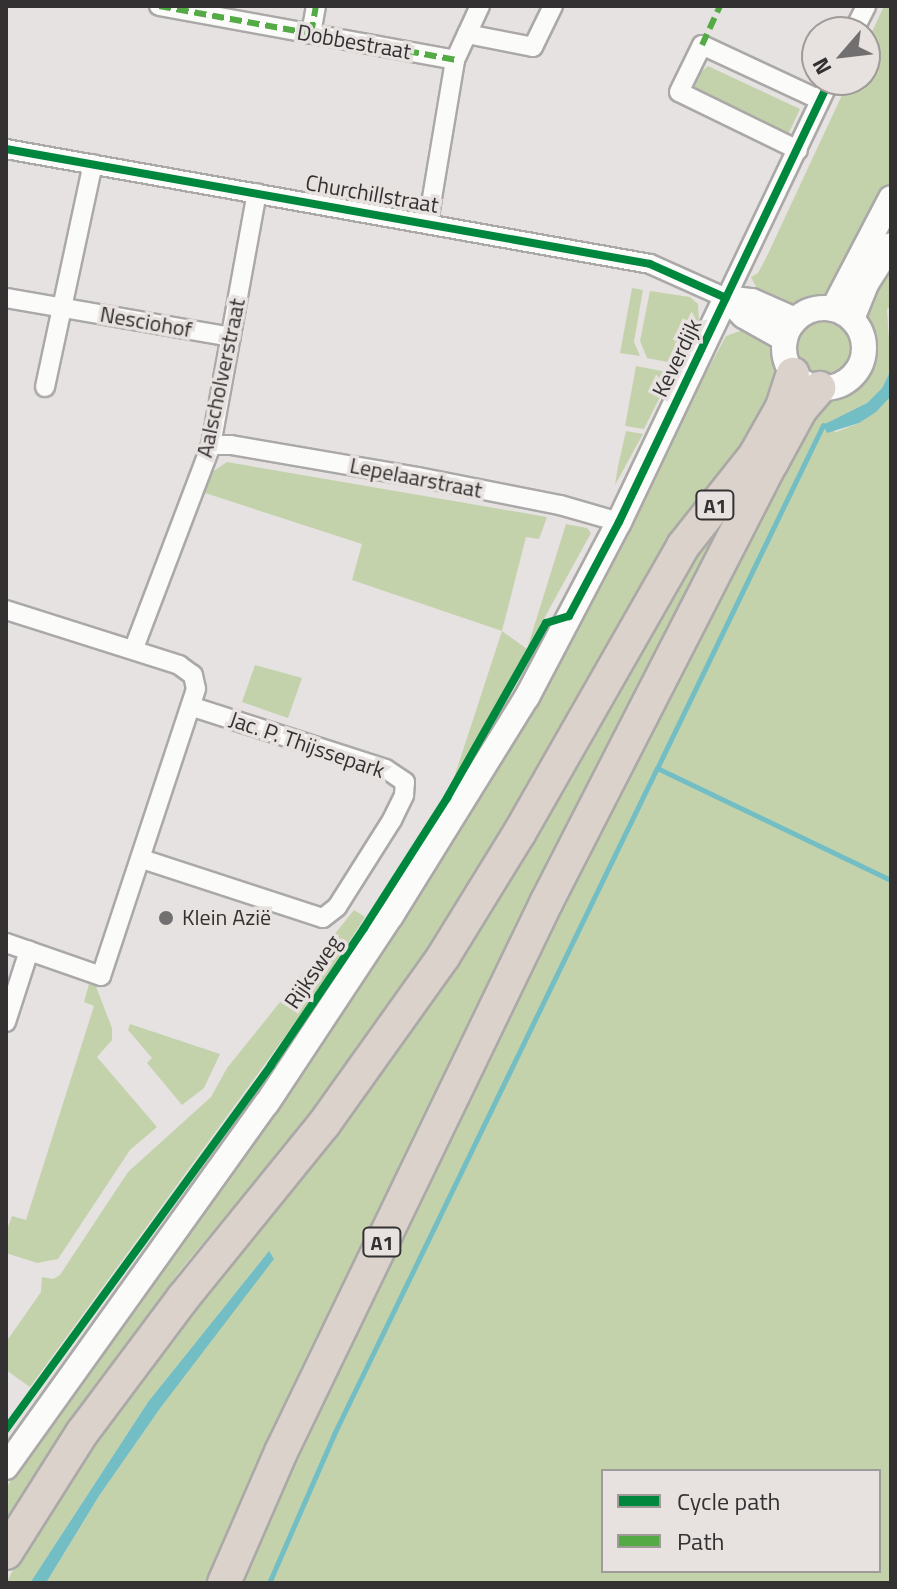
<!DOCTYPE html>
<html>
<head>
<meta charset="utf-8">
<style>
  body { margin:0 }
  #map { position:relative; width:897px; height:1589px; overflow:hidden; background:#e5e2e1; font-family:"Titillium Web",sans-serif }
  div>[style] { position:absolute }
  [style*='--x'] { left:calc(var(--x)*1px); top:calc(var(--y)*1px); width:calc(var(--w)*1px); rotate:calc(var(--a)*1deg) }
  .green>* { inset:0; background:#c4d2ac }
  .round { border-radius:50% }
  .water>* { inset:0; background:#73bec4 }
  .stream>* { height:5px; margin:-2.5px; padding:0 2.5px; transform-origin:2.5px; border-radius:2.5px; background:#73bec4 }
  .roads { filter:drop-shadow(2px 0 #aba9a8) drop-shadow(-2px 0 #aba9a8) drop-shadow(0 2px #aba9a8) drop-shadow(0 -2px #aba9a8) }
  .street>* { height:18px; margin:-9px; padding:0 9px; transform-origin:9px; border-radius:9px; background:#fbfbfa }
  .secondary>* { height:24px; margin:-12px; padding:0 12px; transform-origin:12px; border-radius:12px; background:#fbfbfa }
  .secondary>.ring { margin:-12px; padding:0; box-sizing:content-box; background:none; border:24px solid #fbfbfa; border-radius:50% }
  .highway>* { height:32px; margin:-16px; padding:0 16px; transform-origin:16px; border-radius:16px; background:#dbd2cb }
  .quiet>* { height:6px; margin-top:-3px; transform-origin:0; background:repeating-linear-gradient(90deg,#54ab45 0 12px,transparent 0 18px) }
  .cycleway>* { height:8px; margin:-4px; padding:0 4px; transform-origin:4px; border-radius:4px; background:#00873e }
  .dots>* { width:22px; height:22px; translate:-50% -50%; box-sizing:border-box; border:4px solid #e7e1df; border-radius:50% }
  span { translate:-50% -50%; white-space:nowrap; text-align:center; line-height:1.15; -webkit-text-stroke:7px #e7e1df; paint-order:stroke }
  .shield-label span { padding:2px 6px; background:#e7e1df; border:2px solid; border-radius:6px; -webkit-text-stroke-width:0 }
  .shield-label { font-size:20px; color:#333131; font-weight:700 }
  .street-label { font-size:22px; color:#333131 }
  .poi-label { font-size:22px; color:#333131 }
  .left { translate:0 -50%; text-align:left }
  .frame { position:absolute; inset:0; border:8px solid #333131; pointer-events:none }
  .legend { position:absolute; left:601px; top:1469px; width:280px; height:104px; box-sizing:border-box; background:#e7e1df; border:2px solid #9f9b99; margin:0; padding:10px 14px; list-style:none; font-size:24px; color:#333131 }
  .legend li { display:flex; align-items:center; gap:16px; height:40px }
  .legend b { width:40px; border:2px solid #9f9b99 }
  .north { position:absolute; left:801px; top:16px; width:80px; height:80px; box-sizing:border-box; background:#e7e1df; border:2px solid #9f9b99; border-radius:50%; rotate:242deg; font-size:22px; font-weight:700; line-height:32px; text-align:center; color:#333131 }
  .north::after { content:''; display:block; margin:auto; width:28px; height:36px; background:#716f6f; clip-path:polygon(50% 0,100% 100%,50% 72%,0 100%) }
</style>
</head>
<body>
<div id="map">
  <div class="green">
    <i style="clip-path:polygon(884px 6px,891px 6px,891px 187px,832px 295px,792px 306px,758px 291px,751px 277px,758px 273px,767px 256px,849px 80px,865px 80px,865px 47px)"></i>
    <i style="clip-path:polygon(708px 66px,800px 109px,786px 139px,702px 97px,695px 86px,701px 72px)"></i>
    <i style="clip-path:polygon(evenodd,891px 257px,891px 307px,887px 309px,891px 370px,882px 388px,867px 403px,824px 425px,836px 432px,859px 423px,891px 396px,891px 1583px,238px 1583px,349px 1326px,820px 397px,850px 388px,867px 369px,872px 349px,865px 308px,891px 257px,603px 1471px,879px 1471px,879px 1571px,603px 1571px,603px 1471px)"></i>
    <i style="clip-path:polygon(632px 288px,643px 290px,634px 342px,640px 356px,620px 353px)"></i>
    <i style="clip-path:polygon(650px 291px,690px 297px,698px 304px,699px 321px,678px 364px,647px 358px,640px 341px)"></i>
    <i class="round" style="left:795px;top:319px;width:58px;height:58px"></i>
    <i style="clip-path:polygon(743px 330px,774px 345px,783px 382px,428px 951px,313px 1110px,179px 1272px,55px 1444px,6px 1524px,6px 1488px,75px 1381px,229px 1174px,664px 451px,726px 336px)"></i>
    <i style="clip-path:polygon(636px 366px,672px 373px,644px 429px,625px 426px)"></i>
    <i style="clip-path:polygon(626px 431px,643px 434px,615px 485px,618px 466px)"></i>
    <i style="clip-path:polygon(227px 462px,547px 517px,539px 539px,526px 537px,502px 631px,527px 649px,566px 524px,587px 528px,591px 533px,450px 790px,502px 631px,352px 580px,362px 544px,202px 492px,212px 472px)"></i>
    <i style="clip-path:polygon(754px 466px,708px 574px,656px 652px,413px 1142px,266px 1445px,206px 1583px,46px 1583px,99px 1496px,269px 1251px,148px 1402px,30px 1583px,6px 1583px,50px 1502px,246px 1235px,673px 577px)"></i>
    <i style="clip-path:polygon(255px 665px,302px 678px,288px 718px,242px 702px)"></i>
    <i style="clip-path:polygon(354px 910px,365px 917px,313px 998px,30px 1387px,6px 1370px,6px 1342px,41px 1292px,42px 1277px,53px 1279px,60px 1275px,128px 1172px,211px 1097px,227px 1068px)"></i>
    <i style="clip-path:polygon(89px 984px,95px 984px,112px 1028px,112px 1040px,97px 1057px,157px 1127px,130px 1150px,58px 1259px,37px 1263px,6px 1253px,6px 1232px,12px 1216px,26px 1220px,94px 1006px,84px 1002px)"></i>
    <i style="clip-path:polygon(130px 1024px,220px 1054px,204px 1088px,182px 1105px,147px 1063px,152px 1058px,128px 1030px)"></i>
  </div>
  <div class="water">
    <i style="clip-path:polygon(891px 370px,891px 396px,876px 412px,859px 423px,827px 433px,823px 425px,867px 403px,882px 388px)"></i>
    <i style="clip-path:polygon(269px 1251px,274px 1259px,161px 1407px,99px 1496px,46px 1583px,30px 1583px,148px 1402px)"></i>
  </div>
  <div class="stream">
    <i style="--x:823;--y:425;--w:381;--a:115.8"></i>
    <i style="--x:657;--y:768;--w:259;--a:25.6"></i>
    <i style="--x:269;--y:1583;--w:163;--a:-66.4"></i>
    <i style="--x:334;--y:1434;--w:740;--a:-64.13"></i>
  </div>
  <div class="roads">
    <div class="street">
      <i style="--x:159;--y:6;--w:301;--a:10.3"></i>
      <i style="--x:853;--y:32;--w:29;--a:-63"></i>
      <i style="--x:311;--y:34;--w:28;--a:-80"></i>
      <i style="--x:467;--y:34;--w:67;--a:11.1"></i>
      <i style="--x:533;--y:47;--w:46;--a:-64"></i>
      <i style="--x:6;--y:149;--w:654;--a:10.12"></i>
      <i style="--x:650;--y:264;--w:83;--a:24.1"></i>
      <i style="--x:726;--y:298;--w:242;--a:-64.5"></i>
      <i style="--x:798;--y:150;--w:132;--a:-154"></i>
      <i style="--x:679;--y:92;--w:52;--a:-63.9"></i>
      <i style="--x:702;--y:45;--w:130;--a:25"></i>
      <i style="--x:428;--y:222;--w:164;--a:-80.5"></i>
      <i style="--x:455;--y:60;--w:60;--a:-65.2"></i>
      <i style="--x:6;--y:298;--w:228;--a:9.8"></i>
      <i style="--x:45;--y:387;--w:228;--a:-77.9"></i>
      <i style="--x:211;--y:445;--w:20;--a:0"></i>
      <i style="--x:231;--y:445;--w:190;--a:9.7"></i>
      <i style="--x:418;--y:477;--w:145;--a:11.2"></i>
      <i style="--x:560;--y:505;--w:61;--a:16.1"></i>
      <i style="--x:6;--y:610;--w:182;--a:17.6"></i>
      <i style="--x:179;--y:665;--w:17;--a:36"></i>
      <i style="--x:193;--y:675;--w:14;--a:78"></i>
      <i style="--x:196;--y:689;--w:302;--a:108.3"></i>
      <i style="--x:101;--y:976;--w:101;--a:-160.8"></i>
      <i style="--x:134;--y:648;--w:217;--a:-69.2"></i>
      <i style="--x:211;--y:445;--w:256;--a:-79.7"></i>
      <i style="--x:142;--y:859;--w:190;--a:18.1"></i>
      <i style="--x:323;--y:918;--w:18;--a:-38"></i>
      <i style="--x:337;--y:907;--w:103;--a:-57.7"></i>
      <i style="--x:392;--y:820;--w:28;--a:-64"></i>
      <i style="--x:404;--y:795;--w:13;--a:-86"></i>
      <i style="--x:405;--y:782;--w:23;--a:-146"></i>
      <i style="--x:386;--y:769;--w:203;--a:-162.2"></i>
      <i style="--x:6;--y:1022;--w:75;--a:-72.1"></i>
    </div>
    <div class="secondary">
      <i style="--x:726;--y:298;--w:26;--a:7"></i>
      <i style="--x:752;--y:301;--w:47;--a:23.8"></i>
      <i style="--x:726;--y:298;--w:25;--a:45"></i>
      <i style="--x:744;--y:316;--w:47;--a:29.3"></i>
      <i class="ring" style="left:784px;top:308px;width:56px;height:56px"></i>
      <i style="--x:833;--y:309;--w:125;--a:-62.4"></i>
      <i style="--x:852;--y:319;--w:38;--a:-68"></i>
      <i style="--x:866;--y:284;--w:46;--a:-57.3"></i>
      <i style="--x:6;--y:1467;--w:448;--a:-54.4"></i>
      <i style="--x:267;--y:1103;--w:224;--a:-56.5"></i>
      <i style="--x:391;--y:916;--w:258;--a:-58.2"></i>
      <i style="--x:527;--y:697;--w:198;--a:-62.3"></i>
      <i style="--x:619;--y:522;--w:248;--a:-64.5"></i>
    </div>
    <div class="highway">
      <i style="--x:6;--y:1553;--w:142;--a:-57.7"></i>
      <i style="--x:82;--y:1433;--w:169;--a:-53.2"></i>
      <i style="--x:183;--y:1298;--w:224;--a:-51"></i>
      <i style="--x:324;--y:1124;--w:205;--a:-54.5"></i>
      <i style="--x:443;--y:957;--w:147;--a:-58.4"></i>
      <i style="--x:520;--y:832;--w:329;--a:-60.3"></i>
      <i style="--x:683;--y:546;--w:116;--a:-51.6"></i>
      <i style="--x:755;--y:455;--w:55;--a:-60.6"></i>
      <i style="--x:782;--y:407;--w:35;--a:-72"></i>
      <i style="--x:224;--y:1583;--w:143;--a:-66.5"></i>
      <i style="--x:281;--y:1452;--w:610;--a:-64.23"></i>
      <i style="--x:546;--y:903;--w:493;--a:-62.9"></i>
      <i style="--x:771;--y:464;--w:63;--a:-61.4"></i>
      <i style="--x:801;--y:409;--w:28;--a:-49"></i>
    </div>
  </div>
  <div class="quiet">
    <i style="--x:159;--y:6;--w:301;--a:10.3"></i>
    <i style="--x:311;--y:34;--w:28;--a:-80"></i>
    <i style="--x:702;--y:45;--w:43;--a:-65.2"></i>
  </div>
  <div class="cycleway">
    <i style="--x:6;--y:149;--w:654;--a:10.12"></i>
    <i style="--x:650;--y:264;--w:83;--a:24.1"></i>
    <i style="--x:6;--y:1429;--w:450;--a:-53.9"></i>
    <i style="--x:271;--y:1065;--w:166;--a:-55.8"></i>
    <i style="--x:364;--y:928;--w:154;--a:-57.4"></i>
    <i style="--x:447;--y:798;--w:201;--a:-60.5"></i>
    <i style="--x:546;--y:623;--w:24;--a:-17"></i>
    <i style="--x:569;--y:616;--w:106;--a:-62"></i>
    <i style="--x:619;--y:522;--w:490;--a:-64.5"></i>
  </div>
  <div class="dots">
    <i style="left:166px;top:918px;background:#716f6f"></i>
  </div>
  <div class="shield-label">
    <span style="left:715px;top:505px">A1</span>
    <span style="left:382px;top:1242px">A1</span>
  </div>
  <div class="street-label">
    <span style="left:354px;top:42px;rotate:10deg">Dobbestraat</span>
    <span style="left:372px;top:194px;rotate:10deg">Churchillstraat</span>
    <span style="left:146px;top:322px;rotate:10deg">Nesciohof</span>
    <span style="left:677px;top:358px;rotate:-64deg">Keverdijk</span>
    <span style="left:221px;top:378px;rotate:-78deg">Aalscholverstraat</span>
    <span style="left:416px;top:478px;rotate:11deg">Lepelaarstraat</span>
    <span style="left:307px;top:745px;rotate:19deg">Jac. P. Thijssepark</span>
    <span style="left:313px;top:972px;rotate:-56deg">Rijksweg</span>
  </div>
  <div class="poi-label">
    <span class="left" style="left:182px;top:918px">Klein Azië</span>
  </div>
  <div class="frame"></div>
  <ul class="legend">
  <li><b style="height:10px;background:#00873e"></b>Cycle path</li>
  <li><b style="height:10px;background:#54ab45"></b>Path</li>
  </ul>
  <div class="north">N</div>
</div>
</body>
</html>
